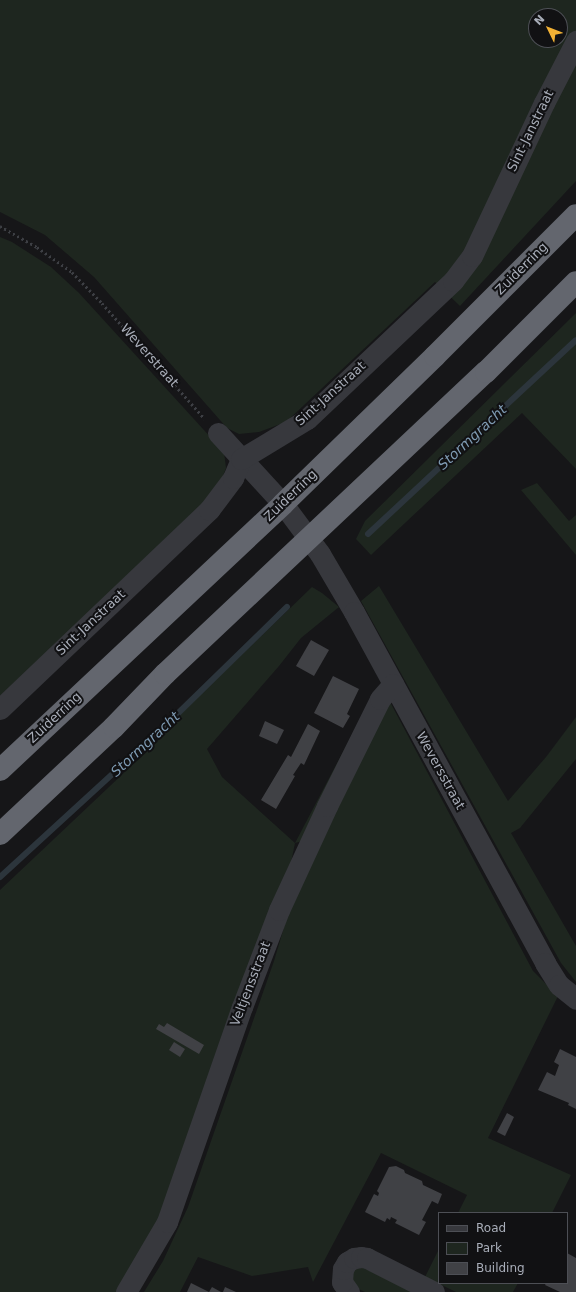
<!DOCTYPE html>
<html>
<head>
<meta charset="utf-8">
<style>
  body { margin:0 }
  #map { position:relative; width:576px; height:1292px; overflow:hidden; background:#161618; font-family:"DejaVu Sans",sans-serif }
  div>[style] { position:absolute }
  [style*='--x'] { left:calc(var(--x)*1px); top:calc(var(--y)*1px); width:calc(var(--w)*1px); rotate:calc(var(--a)*1deg) }
  .green>* { inset:0; background:#1e261f }
  .stream>* { height:6px; margin:-3px; padding:0 3px; transform-origin:3px; border-radius:3px; background:#2c353c }
  .building>* { inset:0; background:#404145 }
  .path>* { height:2.5px; margin-top:-1.25px; transform-origin:0; background:repeating-linear-gradient(90deg,#3d3f44 0 2px,transparent 0 5px) }
  .street>* { height:21px; margin:-10.5px; padding:0 10.5px; transform-origin:10.5px; border-radius:10.5px; background:#37383d }
  .highway>* { height:22px; margin:-11px; padding:0 11px; transform-origin:11px; border-radius:11px; background:#63666e }
  span { translate:-50% -50%; white-space:nowrap; text-align:center; line-height:1.15; -webkit-text-stroke:4px #111113; paint-order:stroke }
  .street-label { font-size:13px; color:#a8adb8 }
  .water-label { font-size:14px; color:#7f9bb3; font-style:italic }
  .legend { position:absolute; left:438px; top:1212px; width:130px; height:72px; box-sizing:border-box; background:#111113; border:1px solid #4d4f55; margin:0; padding:5px 7px; list-style:none; font-size:12px; color:#a8adb8 }
  .legend li { display:flex; align-items:center; gap:8px; height:20px }
  .legend b { width:20px; border:1px solid #4d4f55 }
  .north { position:absolute; left:528px; top:8px; width:40px; height:40px; box-sizing:border-box; background:#111113; border:1px solid #4d4f55; border-radius:50%; rotate:313deg; font-size:11px; font-weight:700; line-height:16px; text-align:center; color:#a8adb8 }
  .north::after { content:''; display:block; margin:auto; width:14px; height:18px; background:#f2b134; clip-path:polygon(50% 0,100% 100%,50% 72%,0 100%) }
</style>
</head>
<body>
<div id="map">
  <div class="green">
    <i style="clip-path:polygon(evenodd,0 0,576px 0,576px 181px,460px 306px,435px 282px,286px 422px,259px 432px,239px 434px,227px 428px,94px 277px,45px 235px,0 212px,0 0,536px 16px,560px 16px,560px 40px,536px 40px,536px 16px)"></i>
    <i style="clip-path:polygon(0 237px,12px 242px,51px 267px,79px 293px,224px 452px,226px 468px,220px 484px,208px 501px,0 696px)"></i>
    <i style="clip-path:polygon(576px 313px,576px 469px,522px 413px,371px 555px,356px 539px,365px 521px)"></i>
    <i style="clip-path:polygon(537px 483px,569px 521px,576px 515px,576px 555px,521px 490px)"></i>
    <i style="clip-path:polygon(379px 586px,508px 801px,546px 757px,576px 717px,576px 759px,520px 828px,511px 833px,576px 946px,576px 982px,561px 963px,361px 601px)"></i>
    <i style="clip-path:polygon(312px 587px,322px 593px,339px 607px,301px 638px,279px 666px,207px 749px,222px 777px,295px 843px,356px 727px,381px 685px,533px 971px,558px 996px,488px 1138px,571px 1175px,552px 1213px,458px 1213px,467px 1195px,381px 1153px,313px 1282px,308px 1267px,252px 1276px,198px 1257px,180px 1292px,144px 1292px,163px 1261px,188px 1207px,274px 961px,293px 897px,306px 840px,295px 843px,291px 863px,160px 1218px,119px 1292px,0 1292px,0 890px,165px 734px,163px 731px)"></i>
    <i style="clip-path:polygon(439px 1249px,439px 1283px,518px 1283px,513px 1292px,456px 1292px,425px 1277px)"></i>
    <i style="clip-path:polygon(359px 1266px,418px 1292px,365px 1292px,354px 1287px,350px 1274px)"></i>
  </div>
  <div class="stream">
    <i style="--x:368;--y:534;--w:284;--a:-43"></i>
    <i style="--x:0;--y:877;--w:225;--a:-42.5"></i>
    <i style="--x:166;--y:725;--w:169;--a:-44.3"></i>
  </div>
  <div class="building">
    <i style="clip-path:polygon(311px 640px,329px 650px,314px 676px,296px 666px)"></i>
    <i style="clip-path:polygon(333px 676px,359px 689px,347px 714px,350px 716px,343px 728px,314px 713px)"></i>
    <i style="clip-path:polygon(265px 721px,284px 730px,277px 744px,259px 736px)"></i>
    <i style="clip-path:polygon(308px 724px,320px 731px,304px 765px,301px 763px,293px 775px,295px 776px,276px 809px,261px 800px,288px 755px,291px 757px)"></i>
    <i style="clip-path:polygon(167px 1023px,204px 1045px,199px 1054px,156px 1029px,159px 1024px,164px 1027px)"></i>
    <i style="clip-path:polygon(174px 1042px,185px 1049px,180px 1057px,169px 1050px)"></i>
    <i style="clip-path:polygon(560px 1049px,576px 1057px,576px 1109px,568px 1105px,569px 1103px,538px 1090px,547px 1072px,555px 1076px,559px 1065px,554px 1062px)"></i>
    <i style="clip-path:polygon(507px 1113px,514px 1117px,505px 1136px,497px 1132px)"></i>
    <i style="clip-path:polygon(396px 1166px,404px 1170px,405px 1173px,422px 1181px,423px 1185px,442px 1194px,438px 1204px,432px 1201px,422px 1220px,426px 1222px,419px 1235px,395px 1223px,397px 1220px,391px 1217px,390px 1220px,387px 1218px,385px 1222px,365px 1212px,374px 1194px,378px 1196px,379px 1193px,377px 1191px,389px 1167px)"></i>
    <i style="clip-path:polygon(567px 1253px,576px 1258px,576px 1292px,560px 1292px,545px 1285px,546px 1283px,567px 1283px)"></i>
    <i style="clip-path:polygon(191px 1283px,209px 1292px,187px 1292px)"></i>
    <i style="clip-path:polygon(212px 1287px,221px 1292px,209px 1292px)"></i>
    <i style="clip-path:polygon(225px 1287px,236px 1292px,223px 1292px)"></i>
  </div>
  <div class="path">
    <i style="--x:0;--y:226;--w:43;--a:29.6"></i>
    <i style="--x:37;--y:247;--w:43;--a:35.5"></i>
    <i style="--x:72;--y:272;--w:43;--a:45.9"></i>
    <i style="--x:102;--y:303;--w:155;--a:48.4"></i>
  </div>
  <div class="street">
    <i style="--x:218;--y:433;--w:96;--a:47.5"></i>
    <i style="--x:283;--y:504;--w:62;--a:53.5"></i>
    <i style="--x:320;--y:554;--w:67;--a:59.6"></i>
    <i style="--x:354;--y:612;--w:400;--a:61.4"></i>
    <i style="--x:545;--y:963;--w:26;--a:58"></i>
    <i style="--x:559;--y:985;--w:22;--a:39"></i>
    <i style="--x:0;--y:709;--w:289;--a:-43.6"></i>
    <i style="--x:209;--y:510;--w:40;--a:-53"></i>
    <i style="--x:233;--y:478;--w:21;--a:-67"></i>
    <i style="--x:241;--y:459;--w:77;--a:-31.2"></i>
    <i style="--x:307;--y:419;--w:201;--a:-43.4"></i>
    <i style="--x:453;--y:281;--w:31;--a:-53"></i>
    <i style="--x:472;--y:256;--w:169;--a:-64.8"></i>
    <i style="--x:544;--y:103;--w:70;--a:-62.7"></i>
    <i style="--x:126;--y:1292;--w:81;--a:-59.6"></i>
    <i style="--x:167;--y:1222;--w:228;--a:-70.8"></i>
    <i style="--x:242;--y:1007;--w:104;--a:-69.1"></i>
    <i style="--x:279;--y:910;--w:115;--a:-65.2"></i>
    <i style="--x:327;--y:806;--w:119;--a:-63.6"></i>
    <i style="--x:380;--y:699;--w:20;--a:-49"></i>
    <i style="--x:349;--y:1292;--w:12;--a:-125"></i>
    <i style="--x:342;--y:1282;--w:13;--a:-86"></i>
    <i style="--x:343;--y:1269;--w:8;--a:-60"></i>
    <i style="--x:347;--y:1262;--w:8;--a:-30"></i>
    <i style="--x:354;--y:1258;--w:7;--a:-8"></i>
    <i style="--x:361;--y:1257;--w:6;--a:9"></i>
    <i style="--x:367;--y:1258;--w:75;--a:26.9"></i>
  </div>
  <div class="highway">
    <i style="--x:0;--y:770;--w:388;--a:-43.2"></i>
    <i style="--x:283;--y:504;--w:212;--a:-44.2"></i>
    <i style="--x:435;--y:356;--w:199;--a:-45"></i>
    <i style="--x:0;--y:834;--w:156;--a:-43.2"></i>
    <i style="--x:114;--y:727;--w:74;--a:-46.1"></i>
    <i style="--x:165;--y:674;--w:441;--a:-43.3"></i>
    <i style="--x:486;--y:372;--w:127;--a:-45"></i>
  </div>
  <div class="street-label">
    <span style="left:531px;top:131px;rotate:-64deg">Sint-Janstraat</span>
    <span style="left:522px;top:269px;rotate:-45deg">Zuiderring</span>
    <span style="left:149px;top:356px;rotate:48deg">Weverstraat</span>
    <span style="left:331px;top:394px;rotate:-42deg">Sint-Janstraat</span>
    <span style="left:291px;top:496px;rotate:-44deg">Zuiderring</span>
    <span style="left:91px;top:623px;rotate:-43deg">Sint-Janstraat</span>
    <span style="left:55px;top:718px;rotate:-43deg">Zuiderring</span>
    <span style="left:440px;top:771px;rotate:61deg">Weversstraat</span>
    <span style="left:251px;top:984px;rotate:-69deg">Veltjensstraat</span>
  </div>
  <div class="water-label">
    <span style="left:472px;top:437px;rotate:-43deg">Stormgracht</span>
    <span style="left:145px;top:744px;rotate:-43deg">Stormgracht</span>
  </div>
  <ul class="legend">
  <li><b style="height:5px;background:#37383d"></b>Road</li>
  <li><b style="height:11px;background:#1e261f"></b>Park</li>
  <li><b style="height:11px;background:#404145"></b>Building</li>
  </ul>
  <div class="north">N</div>
</div>
</body>
</html>
